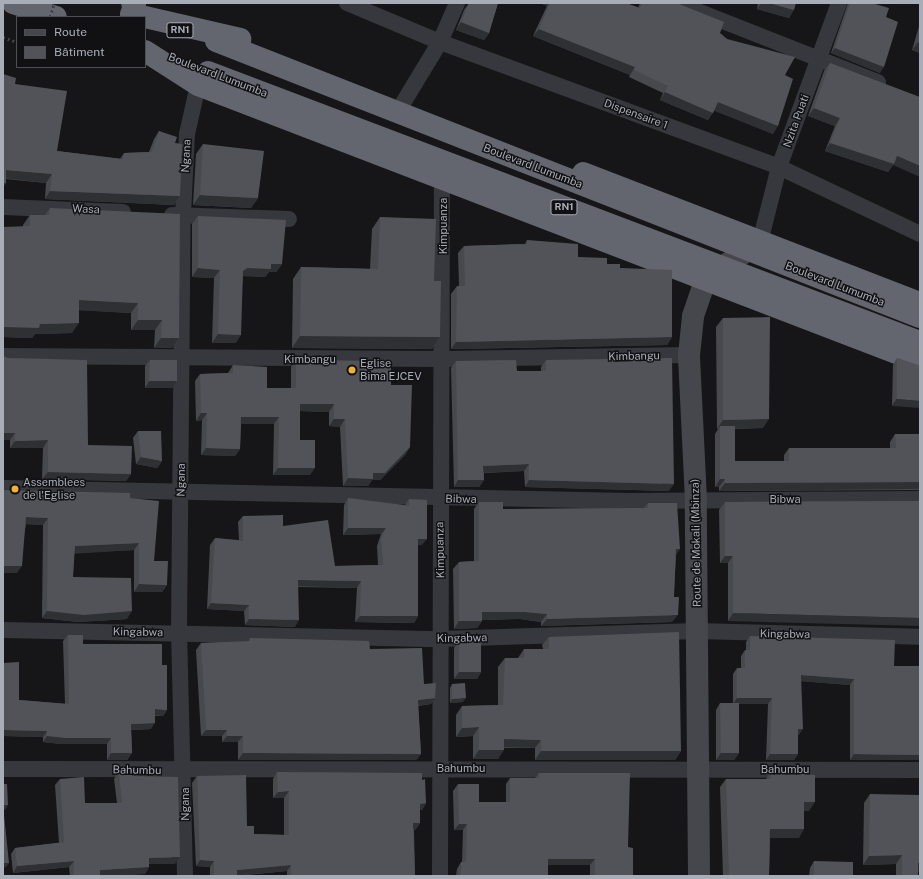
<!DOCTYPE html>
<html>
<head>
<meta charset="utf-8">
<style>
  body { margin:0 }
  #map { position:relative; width:923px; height:879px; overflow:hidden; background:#161618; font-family:"Public Sans",sans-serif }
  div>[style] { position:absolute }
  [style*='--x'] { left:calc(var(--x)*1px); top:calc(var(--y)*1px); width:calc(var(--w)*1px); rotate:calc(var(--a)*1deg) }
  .path>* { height:2.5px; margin-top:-1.25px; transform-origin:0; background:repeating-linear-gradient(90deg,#3d3f44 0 2px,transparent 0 5px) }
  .street>* { height:16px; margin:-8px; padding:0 8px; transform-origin:8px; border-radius:8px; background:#37383d }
  .secondary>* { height:22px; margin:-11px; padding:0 11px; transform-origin:11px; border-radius:11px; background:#45474d }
  .highway>* { height:22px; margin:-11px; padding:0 11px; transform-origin:11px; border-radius:11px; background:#63666e }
  .path-bridge>* { height:2.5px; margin-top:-1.25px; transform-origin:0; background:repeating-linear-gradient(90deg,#3d3f44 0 2px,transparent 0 5px) }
  .highway-bridge>* { height:22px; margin:-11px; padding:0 11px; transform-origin:11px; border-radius:11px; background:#63666e }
  .wall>* { inset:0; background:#47494d }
  .shaded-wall>* { inset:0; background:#2f3033 }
  .building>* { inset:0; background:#525359 }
  .dots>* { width:11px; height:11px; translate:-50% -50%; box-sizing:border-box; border:2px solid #111113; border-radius:50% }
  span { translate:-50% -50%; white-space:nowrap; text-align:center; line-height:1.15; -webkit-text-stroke:3px #111113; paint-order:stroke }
  .shield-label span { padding:1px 3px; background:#111113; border:1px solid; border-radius:3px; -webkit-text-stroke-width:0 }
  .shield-label { font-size:10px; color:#a8adb8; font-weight:700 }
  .street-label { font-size:11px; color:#a8adb8 }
  .poi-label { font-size:11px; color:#a8adb8 }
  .left { translate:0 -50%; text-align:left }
  .frame { position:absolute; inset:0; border:4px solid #a8adb8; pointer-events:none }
  .legend { position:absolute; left:16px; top:16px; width:130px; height:52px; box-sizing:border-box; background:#111113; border:1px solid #4d4f55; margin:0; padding:5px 7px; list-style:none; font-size:12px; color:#a8adb8 }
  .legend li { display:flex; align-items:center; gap:8px; height:20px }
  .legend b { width:20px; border:1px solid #4d4f55 }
</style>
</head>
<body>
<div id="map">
  <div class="path">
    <i style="--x:3;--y:37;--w:15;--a:20"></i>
  </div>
  <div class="street">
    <i style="--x:347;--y:3;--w:101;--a:22.8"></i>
    <i style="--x:440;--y:42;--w:361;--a:20.2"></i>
    <i style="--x:779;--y:167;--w:156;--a:25.4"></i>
    <i style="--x:677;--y:3;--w:216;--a:21.5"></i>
    <i style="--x:403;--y:103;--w:71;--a:-58.8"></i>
    <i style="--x:440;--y:42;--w:43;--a:-66.4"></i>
    <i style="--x:3;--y:207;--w:120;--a:2.4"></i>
    <i style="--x:172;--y:215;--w:117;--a:2"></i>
    <i style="--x:760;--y:242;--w:77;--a:-75.8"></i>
    <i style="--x:779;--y:167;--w:175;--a:-69.9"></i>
    <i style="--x:3;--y:356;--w:437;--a:0.4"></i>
    <i style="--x:440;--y:359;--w:249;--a:-0.9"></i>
    <i style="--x:3;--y:488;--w:626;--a:1.19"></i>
    <i style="--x:629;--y:501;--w:291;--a:-0.4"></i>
    <i style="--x:3;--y:630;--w:437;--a:1.2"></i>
    <i style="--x:440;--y:639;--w:257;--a:-1.8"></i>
    <i style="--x:697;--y:631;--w:223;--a:1.5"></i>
    <i style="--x:3;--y:769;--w:917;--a:0.06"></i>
    <i style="--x:185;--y:876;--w:244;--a:-91.4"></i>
    <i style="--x:179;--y:632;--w:417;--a:-89.5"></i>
    <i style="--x:183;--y:215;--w:81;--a:-87.2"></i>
    <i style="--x:187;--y:134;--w:50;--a:-77.3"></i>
    <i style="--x:440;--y:876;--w:699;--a:-89.84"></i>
  </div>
  <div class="secondary">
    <i style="--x:699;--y:876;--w:376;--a:-90.5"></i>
    <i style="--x:696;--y:500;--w:145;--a:-92.8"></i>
    <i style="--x:689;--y:355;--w:39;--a:-84"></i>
    <i style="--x:693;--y:316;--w:40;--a:-71.1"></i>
    <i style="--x:706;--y:278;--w:65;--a:-33.7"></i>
  </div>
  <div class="highway">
    <i style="--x:13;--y:3;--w:45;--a:18"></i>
    <i style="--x:131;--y:14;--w:11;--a:-68"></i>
    <i style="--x:135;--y:4;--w:3;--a:-162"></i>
    <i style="--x:145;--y:17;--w:98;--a:13"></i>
    <i style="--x:145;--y:51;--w:63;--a:32.7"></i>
    <i style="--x:198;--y:85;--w:773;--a:20.99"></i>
    <i style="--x:583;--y:173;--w:361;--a:21.1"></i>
  </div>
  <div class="path-bridge">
    <i style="--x:50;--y:17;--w:15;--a:-74"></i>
  </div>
  <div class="highway-bridge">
    <i style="--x:216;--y:41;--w:756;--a:21.41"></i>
    <i style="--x:208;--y:72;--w:761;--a:20.77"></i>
  </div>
  <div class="wall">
    <i style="clip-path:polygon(469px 3px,498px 3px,489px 33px,484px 40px,456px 30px,464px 10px)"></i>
    <i style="clip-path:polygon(540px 3px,626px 3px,638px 8px,640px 3px,678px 3px,679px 4px,727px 39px,785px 75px,773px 134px,714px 110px,708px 120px,660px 100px,663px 93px,629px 77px,630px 75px,533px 36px,547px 6px)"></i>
    <i style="clip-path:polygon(758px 3px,796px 3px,789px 18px,757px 9px)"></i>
    <i style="clip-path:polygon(848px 3px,875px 3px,875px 4px,886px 17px,880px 73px,831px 53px)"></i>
    <i style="clip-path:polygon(920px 23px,920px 53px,912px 50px)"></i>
    <i style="clip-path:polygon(830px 63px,893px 165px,888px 172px,825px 151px,835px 126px,808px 116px,824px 71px)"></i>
    <i style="clip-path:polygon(3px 74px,15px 84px,57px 151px,120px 159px,124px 153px,149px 152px,154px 139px,159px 131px,175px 143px,180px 196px,174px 205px,45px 199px,46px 183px,6px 179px,6px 183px,3px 187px)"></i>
    <i style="clip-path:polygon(203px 144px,258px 198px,251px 208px,193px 205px,196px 154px)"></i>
    <i style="clip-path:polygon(50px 208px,179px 338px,172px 348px,154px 348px,155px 330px,131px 330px,131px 313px,79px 310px,72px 333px,35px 334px,32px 338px,3px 337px,3px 227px,23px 227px,23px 225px,30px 215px,45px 215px)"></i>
    <i style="clip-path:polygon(198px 216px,282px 264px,276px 272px,269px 272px,265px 277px,243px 276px,236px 343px,212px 343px,214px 278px,192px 277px,192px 224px)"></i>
    <i style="clip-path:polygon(380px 217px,434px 281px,440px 337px,432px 349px,292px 348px,293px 279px,301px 267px,370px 269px,372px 229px)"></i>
    <i style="clip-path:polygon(527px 240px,578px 257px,620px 268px,672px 337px,667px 345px,451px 349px,451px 294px,457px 286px,459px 286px,458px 253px,464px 246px,525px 244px)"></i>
    <i style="clip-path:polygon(723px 318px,763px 428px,735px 429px,735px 461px,784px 461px,784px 455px,789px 448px,890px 448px,890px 442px,895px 434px,920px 434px,920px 490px,719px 491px,719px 487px,715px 487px,715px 434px,718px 429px,717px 429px,716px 327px)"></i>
    <i style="clip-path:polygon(3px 356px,88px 445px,131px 474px,126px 481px,42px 479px,43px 448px,10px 448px,10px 440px,3px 440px)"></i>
    <i style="clip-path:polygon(897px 358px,920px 366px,892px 406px,893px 365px)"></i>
    <i style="clip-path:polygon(150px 360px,177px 381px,172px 388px,145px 388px,145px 366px)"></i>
    <i style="clip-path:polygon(296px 360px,391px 385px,410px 447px,405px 455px,380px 480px,372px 480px,368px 486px,343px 486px,340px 427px,329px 426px,329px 412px,300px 411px,300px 440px,310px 475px,273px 475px,274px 424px,241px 424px,240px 449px,235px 456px,201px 455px,202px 420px,196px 421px,195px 381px,200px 374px,228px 373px,233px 365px,267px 388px,291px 388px,291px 367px)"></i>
    <i style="clip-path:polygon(546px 360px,669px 491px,525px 487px,524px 471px,484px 473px,484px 480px,479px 487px,454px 487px,451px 368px,456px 361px,517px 371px,541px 371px,541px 367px)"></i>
    <i style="clip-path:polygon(138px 431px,162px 461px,157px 468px,136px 464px,133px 438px)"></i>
    <i style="clip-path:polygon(3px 490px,130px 498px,154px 561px,167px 585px,162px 592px,134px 592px,134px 550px,74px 553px,73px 577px,127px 619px,78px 622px,42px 618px,43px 525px,26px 524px,17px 573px)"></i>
    <i style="clip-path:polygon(348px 498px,405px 505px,409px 499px,422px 545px,418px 545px,418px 616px,414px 623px,355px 622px,357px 588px,298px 587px,295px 627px,245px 625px,244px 611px,207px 609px,210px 545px,215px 538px,239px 540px,238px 522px,243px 516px,283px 526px,335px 566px,378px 565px,377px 546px,381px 534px,343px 535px,344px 505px)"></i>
    <i style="clip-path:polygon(920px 501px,728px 621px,728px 563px,720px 563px,719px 510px,725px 502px)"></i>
    <i style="clip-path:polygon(479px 502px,503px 509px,644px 508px,648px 503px,676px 555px,672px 622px,541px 626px,541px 622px,520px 619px,482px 620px,482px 621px,477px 628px,454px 629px,453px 569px,459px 562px,474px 561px,474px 509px)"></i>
    <i style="clip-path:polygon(68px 635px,83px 644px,162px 665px,167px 710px,163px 716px,155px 716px,151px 729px,131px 730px,132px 753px,127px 760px,107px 760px,107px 744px,61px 744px,43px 742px,43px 737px,3px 736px,3px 663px,19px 700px,65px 704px,63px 641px)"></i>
    <i style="clip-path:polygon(750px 636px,894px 666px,920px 666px,920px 757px,918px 760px,850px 760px,850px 685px,801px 681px,798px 735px,798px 754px,794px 760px,766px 760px,768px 704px,739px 704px,739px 753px,734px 760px,716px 760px,716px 710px,720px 703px,733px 703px,733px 674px,737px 668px,741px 668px,741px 656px,745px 650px,746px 650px,746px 642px)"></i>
    <i style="clip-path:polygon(549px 637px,681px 751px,675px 760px,535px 760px,535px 748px,504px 748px,498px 759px,473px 759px,473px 736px,456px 737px,456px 715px,462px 706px,498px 705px,498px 667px,505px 658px,518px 658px,524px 649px,543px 649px,542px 645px)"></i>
    <i style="clip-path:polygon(250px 638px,370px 649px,424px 684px,435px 698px,431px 704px,418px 706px,421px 754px,416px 760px,238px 760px,238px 742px,222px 742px,222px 736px,201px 736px,196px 650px,201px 643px,248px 642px)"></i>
    <i style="clip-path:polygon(459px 641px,481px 672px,477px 679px,454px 679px,454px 648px)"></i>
    <i style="clip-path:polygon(452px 684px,463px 702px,450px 703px,450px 688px)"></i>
    <i style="clip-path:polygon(771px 771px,809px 811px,804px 811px,799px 838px,770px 838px,769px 876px,723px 876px,720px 787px,726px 779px,766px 779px)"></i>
    <i style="clip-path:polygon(119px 772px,132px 776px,175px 864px,149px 864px,149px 867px,145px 874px,100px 876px,70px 876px,69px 867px,13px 873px,11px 854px,15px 848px,59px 843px,55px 785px,60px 779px,85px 803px,117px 803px,114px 779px)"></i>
    <i style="clip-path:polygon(277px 772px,422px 780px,426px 803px,422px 810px,420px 810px,420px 823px,416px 829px,414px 830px,415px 876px,287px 876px,287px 871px,237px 876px,210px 876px,210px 867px,196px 866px,192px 783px,197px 776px,254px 834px,284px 835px,284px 798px,273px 798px,273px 779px)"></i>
    <i style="clip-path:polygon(539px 773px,628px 847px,633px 876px,590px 876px,590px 865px,548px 865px,548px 876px,456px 876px,457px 869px,461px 862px,462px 862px,463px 830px,454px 830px,453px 791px,458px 784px,479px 802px,506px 802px,506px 784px,510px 778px,535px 778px)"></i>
    <i style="clip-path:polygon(870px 794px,920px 872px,918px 872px,918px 876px,896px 876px,896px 864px,863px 865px,864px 803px)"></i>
    <i style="clip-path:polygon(814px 861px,853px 876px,809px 876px,810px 868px)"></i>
  </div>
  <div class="shaded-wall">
    <i style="clip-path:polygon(540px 3px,549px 3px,547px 6px)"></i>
    <i style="clip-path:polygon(761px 3px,769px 3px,794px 10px,789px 18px,757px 9px)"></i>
    <i style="clip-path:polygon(461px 22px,489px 33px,484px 40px,456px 30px)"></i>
    <i style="clip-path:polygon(539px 29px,635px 67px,630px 75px,533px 36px)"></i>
    <i style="clip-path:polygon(918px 42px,920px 43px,920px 53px,912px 50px)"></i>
    <i style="clip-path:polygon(835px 48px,884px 67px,880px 73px,831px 53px)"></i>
    <i style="clip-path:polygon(665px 92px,713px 113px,708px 120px,660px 100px)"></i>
    <i style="clip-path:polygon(718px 102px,778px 126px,773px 134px,712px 110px)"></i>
    <i style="clip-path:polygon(814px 108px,840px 118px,835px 126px,808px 116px)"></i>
    <i style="clip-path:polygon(830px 143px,897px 156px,920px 166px,920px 177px,893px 165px,888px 172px,825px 151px)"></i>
    <i style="clip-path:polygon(6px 170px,52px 174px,46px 183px,3px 178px)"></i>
    <i style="clip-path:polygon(3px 183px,6px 183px,3px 187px)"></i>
    <i style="clip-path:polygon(50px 191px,180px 196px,174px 205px,45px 199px)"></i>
    <i style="clip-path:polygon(200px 195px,258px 198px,251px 208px,193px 205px)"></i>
    <i style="clip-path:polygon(271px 264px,282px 264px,276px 272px,269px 272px,265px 277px,242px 276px,243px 271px,247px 268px)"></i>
    <i style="clip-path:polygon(198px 268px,220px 270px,214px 278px,192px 277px)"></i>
    <i style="clip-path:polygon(79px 300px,138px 303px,131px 313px,72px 310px)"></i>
    <i style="clip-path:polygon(138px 320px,162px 320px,155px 330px,131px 330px)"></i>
    <i style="clip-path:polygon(79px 323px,72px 333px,35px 334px,32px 338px,3px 337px,3px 327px,40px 324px)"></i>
    <i style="clip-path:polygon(218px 334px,241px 335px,236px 343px,212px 343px)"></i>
    <i style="clip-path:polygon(300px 336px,440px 337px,432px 349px,292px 348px)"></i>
    <i style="clip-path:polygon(672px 337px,667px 345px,451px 349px,456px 342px)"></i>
    <i style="clip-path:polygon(161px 338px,179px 338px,172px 348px,154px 348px)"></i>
    <i style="clip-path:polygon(149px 381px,177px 381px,172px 388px,145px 388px)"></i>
    <i style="clip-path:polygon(897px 399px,920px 401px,920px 408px,892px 406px)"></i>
    <i style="clip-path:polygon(300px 404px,334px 404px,329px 412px,295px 411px)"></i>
    <i style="clip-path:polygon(201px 413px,207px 413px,202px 420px,196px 421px)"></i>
    <i style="clip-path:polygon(241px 417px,279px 417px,274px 424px,236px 424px)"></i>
    <i style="clip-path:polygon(334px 419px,345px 419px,340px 427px,329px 426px)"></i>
    <i style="clip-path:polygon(769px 419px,763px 428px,720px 429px,720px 426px,718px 429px,717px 429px,723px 420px)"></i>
    <i style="clip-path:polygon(3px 433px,15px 433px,10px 440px,3px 440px)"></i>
    <i style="clip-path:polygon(48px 440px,43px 448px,10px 448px,15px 441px)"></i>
    <i style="clip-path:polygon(410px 447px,405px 455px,380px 480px,372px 480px,368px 486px,343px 486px,348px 478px,373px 473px)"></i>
    <i style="clip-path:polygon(206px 448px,240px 449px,235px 456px,201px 455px)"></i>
    <i style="clip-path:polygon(141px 457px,162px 461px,157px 468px,136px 464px)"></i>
    <i style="clip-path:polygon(529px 464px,524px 471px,479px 473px,483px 466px)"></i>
    <i style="clip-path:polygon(278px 468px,315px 468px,310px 475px,273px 475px)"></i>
    <i style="clip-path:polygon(48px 472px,131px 474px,126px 481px,42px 479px)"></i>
    <i style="clip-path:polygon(720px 479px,725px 479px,719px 487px,715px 487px)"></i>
    <i style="clip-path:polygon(458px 480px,484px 480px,479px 487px,454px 487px)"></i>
    <i style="clip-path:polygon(529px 480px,674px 484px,669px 491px,525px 487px)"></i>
    <i style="clip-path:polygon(920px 482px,920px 489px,719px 491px,725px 483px)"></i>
    <i style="clip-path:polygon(26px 517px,48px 518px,43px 525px,21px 524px)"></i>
    <i style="clip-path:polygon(348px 528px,386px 528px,381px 534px,343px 535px)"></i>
    <i style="clip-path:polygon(418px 539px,427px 539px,422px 545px,413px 545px)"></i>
    <i style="clip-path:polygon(139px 543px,134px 550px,70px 554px,75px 546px)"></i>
    <i style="clip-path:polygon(676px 549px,680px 549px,675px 557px)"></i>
    <i style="clip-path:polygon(725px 556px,733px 556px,728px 563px,720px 563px)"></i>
    <i style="clip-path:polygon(3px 566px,22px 566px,17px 573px,3px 573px)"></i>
    <i style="clip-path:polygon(298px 580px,361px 581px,357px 588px,293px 586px)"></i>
    <i style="clip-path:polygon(139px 584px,167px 585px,162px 592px,134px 592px)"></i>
    <i style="clip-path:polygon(211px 603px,249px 605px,244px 611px,207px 609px)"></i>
    <i style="clip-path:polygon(47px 611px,132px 611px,127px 619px,78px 622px,42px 618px)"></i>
    <i style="clip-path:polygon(482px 612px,525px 612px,547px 614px,541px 622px,520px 619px,477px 620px)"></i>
    <i style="clip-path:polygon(733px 613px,920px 618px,920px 626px,728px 621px)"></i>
    <i style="clip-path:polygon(678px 615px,672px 622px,541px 626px,547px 619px)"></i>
    <i style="clip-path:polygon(360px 616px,418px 616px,414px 623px,355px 622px)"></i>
    <i style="clip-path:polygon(249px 619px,299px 620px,295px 627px,245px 625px)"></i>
    <i style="clip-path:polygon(459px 621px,482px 621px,477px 628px,454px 629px)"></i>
    <i style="clip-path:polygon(459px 672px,481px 672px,477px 679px,454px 679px)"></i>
    <i style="clip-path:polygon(801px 675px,854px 679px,850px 685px,797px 681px)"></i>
    <i style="clip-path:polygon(435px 698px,431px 704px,414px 706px,418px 700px)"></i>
    <i style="clip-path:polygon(466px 698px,463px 702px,450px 703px,452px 699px)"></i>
    <i style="clip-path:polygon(737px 698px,772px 698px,768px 704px,733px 704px)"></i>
    <i style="clip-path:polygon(155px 709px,167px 710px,163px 716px,150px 715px)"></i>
    <i style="clip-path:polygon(155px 723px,151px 729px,127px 730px,131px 724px)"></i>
    <i style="clip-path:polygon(479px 727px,473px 736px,456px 737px,462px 728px)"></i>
    <i style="clip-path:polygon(798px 729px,803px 729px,799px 735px,794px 735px)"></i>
    <i style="clip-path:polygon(3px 730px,47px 731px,43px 737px,3px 736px)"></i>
    <i style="clip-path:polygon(206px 730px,227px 730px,222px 736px,201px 736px)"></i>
    <i style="clip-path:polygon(47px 736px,111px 738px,107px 744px,61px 744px,43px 742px)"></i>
    <i style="clip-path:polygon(227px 736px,243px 736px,238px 742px,222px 742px)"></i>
    <i style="clip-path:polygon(504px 739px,541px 740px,535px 748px,498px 747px)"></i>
    <i style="clip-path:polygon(479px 750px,504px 750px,498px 759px,473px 759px)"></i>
    <i style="clip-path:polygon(541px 751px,681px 751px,675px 760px,535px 760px)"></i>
    <i style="clip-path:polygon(111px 753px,132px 753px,127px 760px,107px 760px)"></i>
    <i style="clip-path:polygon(243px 753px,421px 754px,416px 760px,238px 760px)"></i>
    <i style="clip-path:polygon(721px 753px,739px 753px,734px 760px,716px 760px)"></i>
    <i style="clip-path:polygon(770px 754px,798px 754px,794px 760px,766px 760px)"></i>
    <i style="clip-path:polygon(854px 754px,920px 755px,920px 757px,918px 760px,850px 760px)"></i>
    <i style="clip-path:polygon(289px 791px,284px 798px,273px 798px,278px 792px)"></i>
    <i style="clip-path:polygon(804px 802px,815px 802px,809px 811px,799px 811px)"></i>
    <i style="clip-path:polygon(426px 803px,422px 810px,415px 810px,420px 804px)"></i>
    <i style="clip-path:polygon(3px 805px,8px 805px,5px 810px,3px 810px)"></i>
    <i style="clip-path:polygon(413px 823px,420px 823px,416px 829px,409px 830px)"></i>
    <i style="clip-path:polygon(459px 824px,467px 824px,463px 830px,454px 830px)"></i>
    <i style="clip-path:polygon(770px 829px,804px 829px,799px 838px,764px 838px)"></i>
    <i style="clip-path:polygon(902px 855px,896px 864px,863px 865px,869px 856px)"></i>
    <i style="clip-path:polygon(180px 857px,175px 864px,145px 864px,149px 858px)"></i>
    <i style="clip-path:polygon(548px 859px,595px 859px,590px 865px,544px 865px)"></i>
    <i style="clip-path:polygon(200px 860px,214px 861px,210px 867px,196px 866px)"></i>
    <i style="clip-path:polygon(74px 861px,69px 867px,13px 873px,17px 866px)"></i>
    <i style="clip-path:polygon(3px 863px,9px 863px,6px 867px,3px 868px)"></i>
    <i style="clip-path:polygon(918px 863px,920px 863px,920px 872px,912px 872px)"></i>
    <i style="clip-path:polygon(291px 865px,287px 871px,233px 876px,237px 870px)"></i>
    <i style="clip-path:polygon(149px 867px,145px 874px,95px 876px,100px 870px)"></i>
  </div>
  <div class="building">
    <i style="clip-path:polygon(469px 3px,473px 4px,474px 3px,498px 3px,489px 33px,461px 22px)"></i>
    <i style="clip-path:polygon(550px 3px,626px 3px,640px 8px,642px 3px,678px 3px,679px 4px,724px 22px,720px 33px,727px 39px,795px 57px,785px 75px,793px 79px,778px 126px,718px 102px,713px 113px,665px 92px,668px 86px,634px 70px,635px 67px,539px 29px)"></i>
    <i style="clip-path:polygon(769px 3px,796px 3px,794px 10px)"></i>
    <i style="clip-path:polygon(850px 3px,875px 3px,875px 4px,889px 8px,886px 17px,898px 22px,884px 67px,835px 48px)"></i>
    <i style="clip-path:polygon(920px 35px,920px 43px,918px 42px)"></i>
    <i style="clip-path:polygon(830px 63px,920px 97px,920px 166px,897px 156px,894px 164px,830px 143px,840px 118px,814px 108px)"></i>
    <i style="clip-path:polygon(3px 74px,16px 78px,15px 84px,67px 91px,57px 151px,123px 159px,124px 153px,152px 152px,159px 131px,177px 137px,175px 143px,182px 144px,180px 196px,50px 191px,52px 174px,6px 170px,6px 183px,3px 183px)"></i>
    <i style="clip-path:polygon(203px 144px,264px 151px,258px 198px,200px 195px)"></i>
    <i style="clip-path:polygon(50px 208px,180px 214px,179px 338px,161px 338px,162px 320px,138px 320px,138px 303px,79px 300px,79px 323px,40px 324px,39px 328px,3px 327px,3px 227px,30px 226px,30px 215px,49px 215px)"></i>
    <i style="clip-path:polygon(198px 216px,286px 220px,282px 264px,271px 264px,271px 269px,247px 268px,243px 271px,241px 335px,218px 334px,220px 270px,198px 268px)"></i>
    <i style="clip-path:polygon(380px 217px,436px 219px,434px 281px,441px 281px,440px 337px,300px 336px,301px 267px,378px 269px)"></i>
    <i style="clip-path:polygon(527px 240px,578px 244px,578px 257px,607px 258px,607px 264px,620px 264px,620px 268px,672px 270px,672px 337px,456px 342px,457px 286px,465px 286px,464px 246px,527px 244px)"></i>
    <i style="clip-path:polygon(770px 317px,769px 419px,723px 420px,723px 318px)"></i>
    <i style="clip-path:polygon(3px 356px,8px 358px,87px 360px,88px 445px,132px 446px,131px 474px,48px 472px,48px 440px,15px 441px,15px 433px,3px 433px)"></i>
    <i style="clip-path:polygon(672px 358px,674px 484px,529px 480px,529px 464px,483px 466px,484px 480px,458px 480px,456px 361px,516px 360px,517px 371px,546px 371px,546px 360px)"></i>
    <i style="clip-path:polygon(897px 358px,920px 366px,920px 401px,897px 399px)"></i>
    <i style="clip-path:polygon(150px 360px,177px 360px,177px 381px,149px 381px)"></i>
    <i style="clip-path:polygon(296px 360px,391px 361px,391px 385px,412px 385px,410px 447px,385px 473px,373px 473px,373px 479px,348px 478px,345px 419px,334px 419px,334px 404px,300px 404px,300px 440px,315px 440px,315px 468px,278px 468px,279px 417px,241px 417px,240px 449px,206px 448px,207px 413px,201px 413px,200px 374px,233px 373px,233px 365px,267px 367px,267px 388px,296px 388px)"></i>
    <i style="clip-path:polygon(720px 426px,735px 426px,735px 461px,789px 461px,789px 448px,896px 448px,895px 434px,920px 434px,920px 482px,725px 483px,725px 479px,720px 479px)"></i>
    <i style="clip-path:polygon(138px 431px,161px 431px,162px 461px,141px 457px)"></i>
    <i style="clip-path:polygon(3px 490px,130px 493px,130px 498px,159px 501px,154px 561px,168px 561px,167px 585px,139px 584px,139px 543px,75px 546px,73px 577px,131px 578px,132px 611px,84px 615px,47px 611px,48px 518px,26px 517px,22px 566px,3px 566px)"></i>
    <i style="clip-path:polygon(348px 498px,409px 506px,409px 499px,427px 500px,427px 539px,418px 539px,418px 616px,360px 616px,361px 581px,298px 580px,299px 620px,249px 619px,249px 605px,211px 603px,215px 538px,243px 541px,243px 516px,283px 515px,283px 526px,328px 520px,335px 566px,383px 565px,381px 539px,386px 528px,348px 528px)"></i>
    <i style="clip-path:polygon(920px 501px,920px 618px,733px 613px,733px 556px,725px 556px,725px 502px)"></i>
    <i style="clip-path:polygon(479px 502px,503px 502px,503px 509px,648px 508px,648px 503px,677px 503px,680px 549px,676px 549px,674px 597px,679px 597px,678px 615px,547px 619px,547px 614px,525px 612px,482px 612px,482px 621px,459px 621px,459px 562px,479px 561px)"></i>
    <i style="clip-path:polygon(679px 632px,681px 751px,541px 751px,541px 740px,504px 739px,504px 750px,479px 750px,479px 727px,462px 728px,462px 706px,503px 705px,505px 658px,524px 658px,524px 649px,549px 649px,549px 637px)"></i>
    <i style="clip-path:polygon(68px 635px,83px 635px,83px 644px,162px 644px,162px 665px,167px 665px,167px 710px,155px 709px,155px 723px,131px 724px,132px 753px,111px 753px,111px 738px,65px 738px,47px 736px,47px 731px,3px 730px,3px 663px,19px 662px,19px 700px,69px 704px)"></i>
    <i style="clip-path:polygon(750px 636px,895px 640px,894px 666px,920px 666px,920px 755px,854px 754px,854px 679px,801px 675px,803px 729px,798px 729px,798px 754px,770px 754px,772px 698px,737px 698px,737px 668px,745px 668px,745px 650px,750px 650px)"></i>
    <i style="clip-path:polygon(250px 638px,369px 641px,370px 649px,422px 648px,424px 684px,436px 683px,435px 698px,418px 700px,421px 754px,243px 753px,243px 736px,227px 736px,227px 730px,206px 730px,201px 643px,250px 641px)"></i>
    <i style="clip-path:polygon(481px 640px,481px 672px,459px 672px,459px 641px)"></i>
    <i style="clip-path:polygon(465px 683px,466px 698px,452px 699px,452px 684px)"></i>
    <i style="clip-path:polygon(720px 703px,739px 703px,739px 753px,721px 753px)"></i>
    <i style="clip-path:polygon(771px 771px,815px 775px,815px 802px,804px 802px,804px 829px,770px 829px,769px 876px,729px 876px,726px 779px,771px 779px)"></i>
    <i style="clip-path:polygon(119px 772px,132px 772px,132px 776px,178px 777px,180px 857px,149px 858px,149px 867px,100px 870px,100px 876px,74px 876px,74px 861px,17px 866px,15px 848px,64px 842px,60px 779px,84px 777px,85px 803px,122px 803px)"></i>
    <i style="clip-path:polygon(277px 772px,422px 773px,422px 780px,425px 779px,426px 803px,420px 804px,420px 823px,413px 823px,415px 876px,291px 876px,291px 865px,237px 870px,237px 876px,214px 876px,214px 861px,200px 860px,197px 776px,246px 775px,247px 826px,254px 826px,254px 834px,289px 835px,289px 791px,278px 792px)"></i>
    <i style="clip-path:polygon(539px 773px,630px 773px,628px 847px,633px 848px,633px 876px,595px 876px,595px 859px,548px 859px,548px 876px,461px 876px,461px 862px,466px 862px,467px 824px,459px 824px,458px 784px,479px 784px,479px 802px,510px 802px,510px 778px,539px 778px)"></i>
    <i style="clip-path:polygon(3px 784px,7px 784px,8px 805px,3px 805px,9px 863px,3px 863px)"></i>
    <i style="clip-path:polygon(870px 794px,920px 795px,920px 863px,918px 863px,918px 876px,902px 876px,902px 855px,869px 856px)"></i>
    <i style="clip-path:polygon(814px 861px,853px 862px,853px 876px,814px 876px)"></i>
  </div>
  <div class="dots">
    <i style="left:352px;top:370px;background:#f2b134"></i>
    <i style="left:15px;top:489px;background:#f2b134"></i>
  </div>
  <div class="shield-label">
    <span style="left:180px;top:30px">RN1</span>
    <span style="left:564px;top:207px">RN1</span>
  </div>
  <div class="street-label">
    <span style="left:218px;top:75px;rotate:21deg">Boulevard Lumumba</span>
    <span style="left:636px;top:114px;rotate:20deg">Dispensaire 1</span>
    <span style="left:796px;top:121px;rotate:-70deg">Nzita Puati</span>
    <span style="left:186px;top:156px;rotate:-87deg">Ngana</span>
    <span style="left:533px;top:166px;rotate:21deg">Boulevard Lumumba</span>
    <span style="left:86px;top:209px;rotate:3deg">Wasa</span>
    <span style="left:443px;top:226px;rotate:-90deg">Kimpuanza</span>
    <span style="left:835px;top:284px;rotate:21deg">Boulevard Lumumba</span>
    <span style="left:634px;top:356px;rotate:-1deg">Kimbangu</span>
    <span style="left:310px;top:359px">Kimbangu</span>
    <span style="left:181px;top:480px;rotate:-89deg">Ngana</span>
    <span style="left:461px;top:499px;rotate:1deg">Bibwa</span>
    <span style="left:785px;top:499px">Bibwa</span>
    <span style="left:696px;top:543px;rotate:-91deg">Route de Mokali (Mbinza)</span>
    <span style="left:440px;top:550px;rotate:-91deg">Kimpuanza</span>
    <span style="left:138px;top:632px;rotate:1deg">Kingabwa</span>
    <span style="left:785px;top:634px;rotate:1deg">Kingabwa</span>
    <span style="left:462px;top:638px;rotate:-1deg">Kingabwa</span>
    <span style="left:461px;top:768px">Bahumbu</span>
    <span style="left:785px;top:769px">Bahumbu</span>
    <span style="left:137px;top:770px;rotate:1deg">Bahumbu</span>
    <span style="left:185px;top:804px;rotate:-90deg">Ngana</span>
  </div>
  <div class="poi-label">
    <span class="left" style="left:360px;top:370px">Eglise<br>Bima EJCEV</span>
    <span class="left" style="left:23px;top:489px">Assemblees<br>de l'Eglise</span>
  </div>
  <div class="frame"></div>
  <ul class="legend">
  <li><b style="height:5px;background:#45474d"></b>Route</li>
  <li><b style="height:11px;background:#525359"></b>Bâtiment</li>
  </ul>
</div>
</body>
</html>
